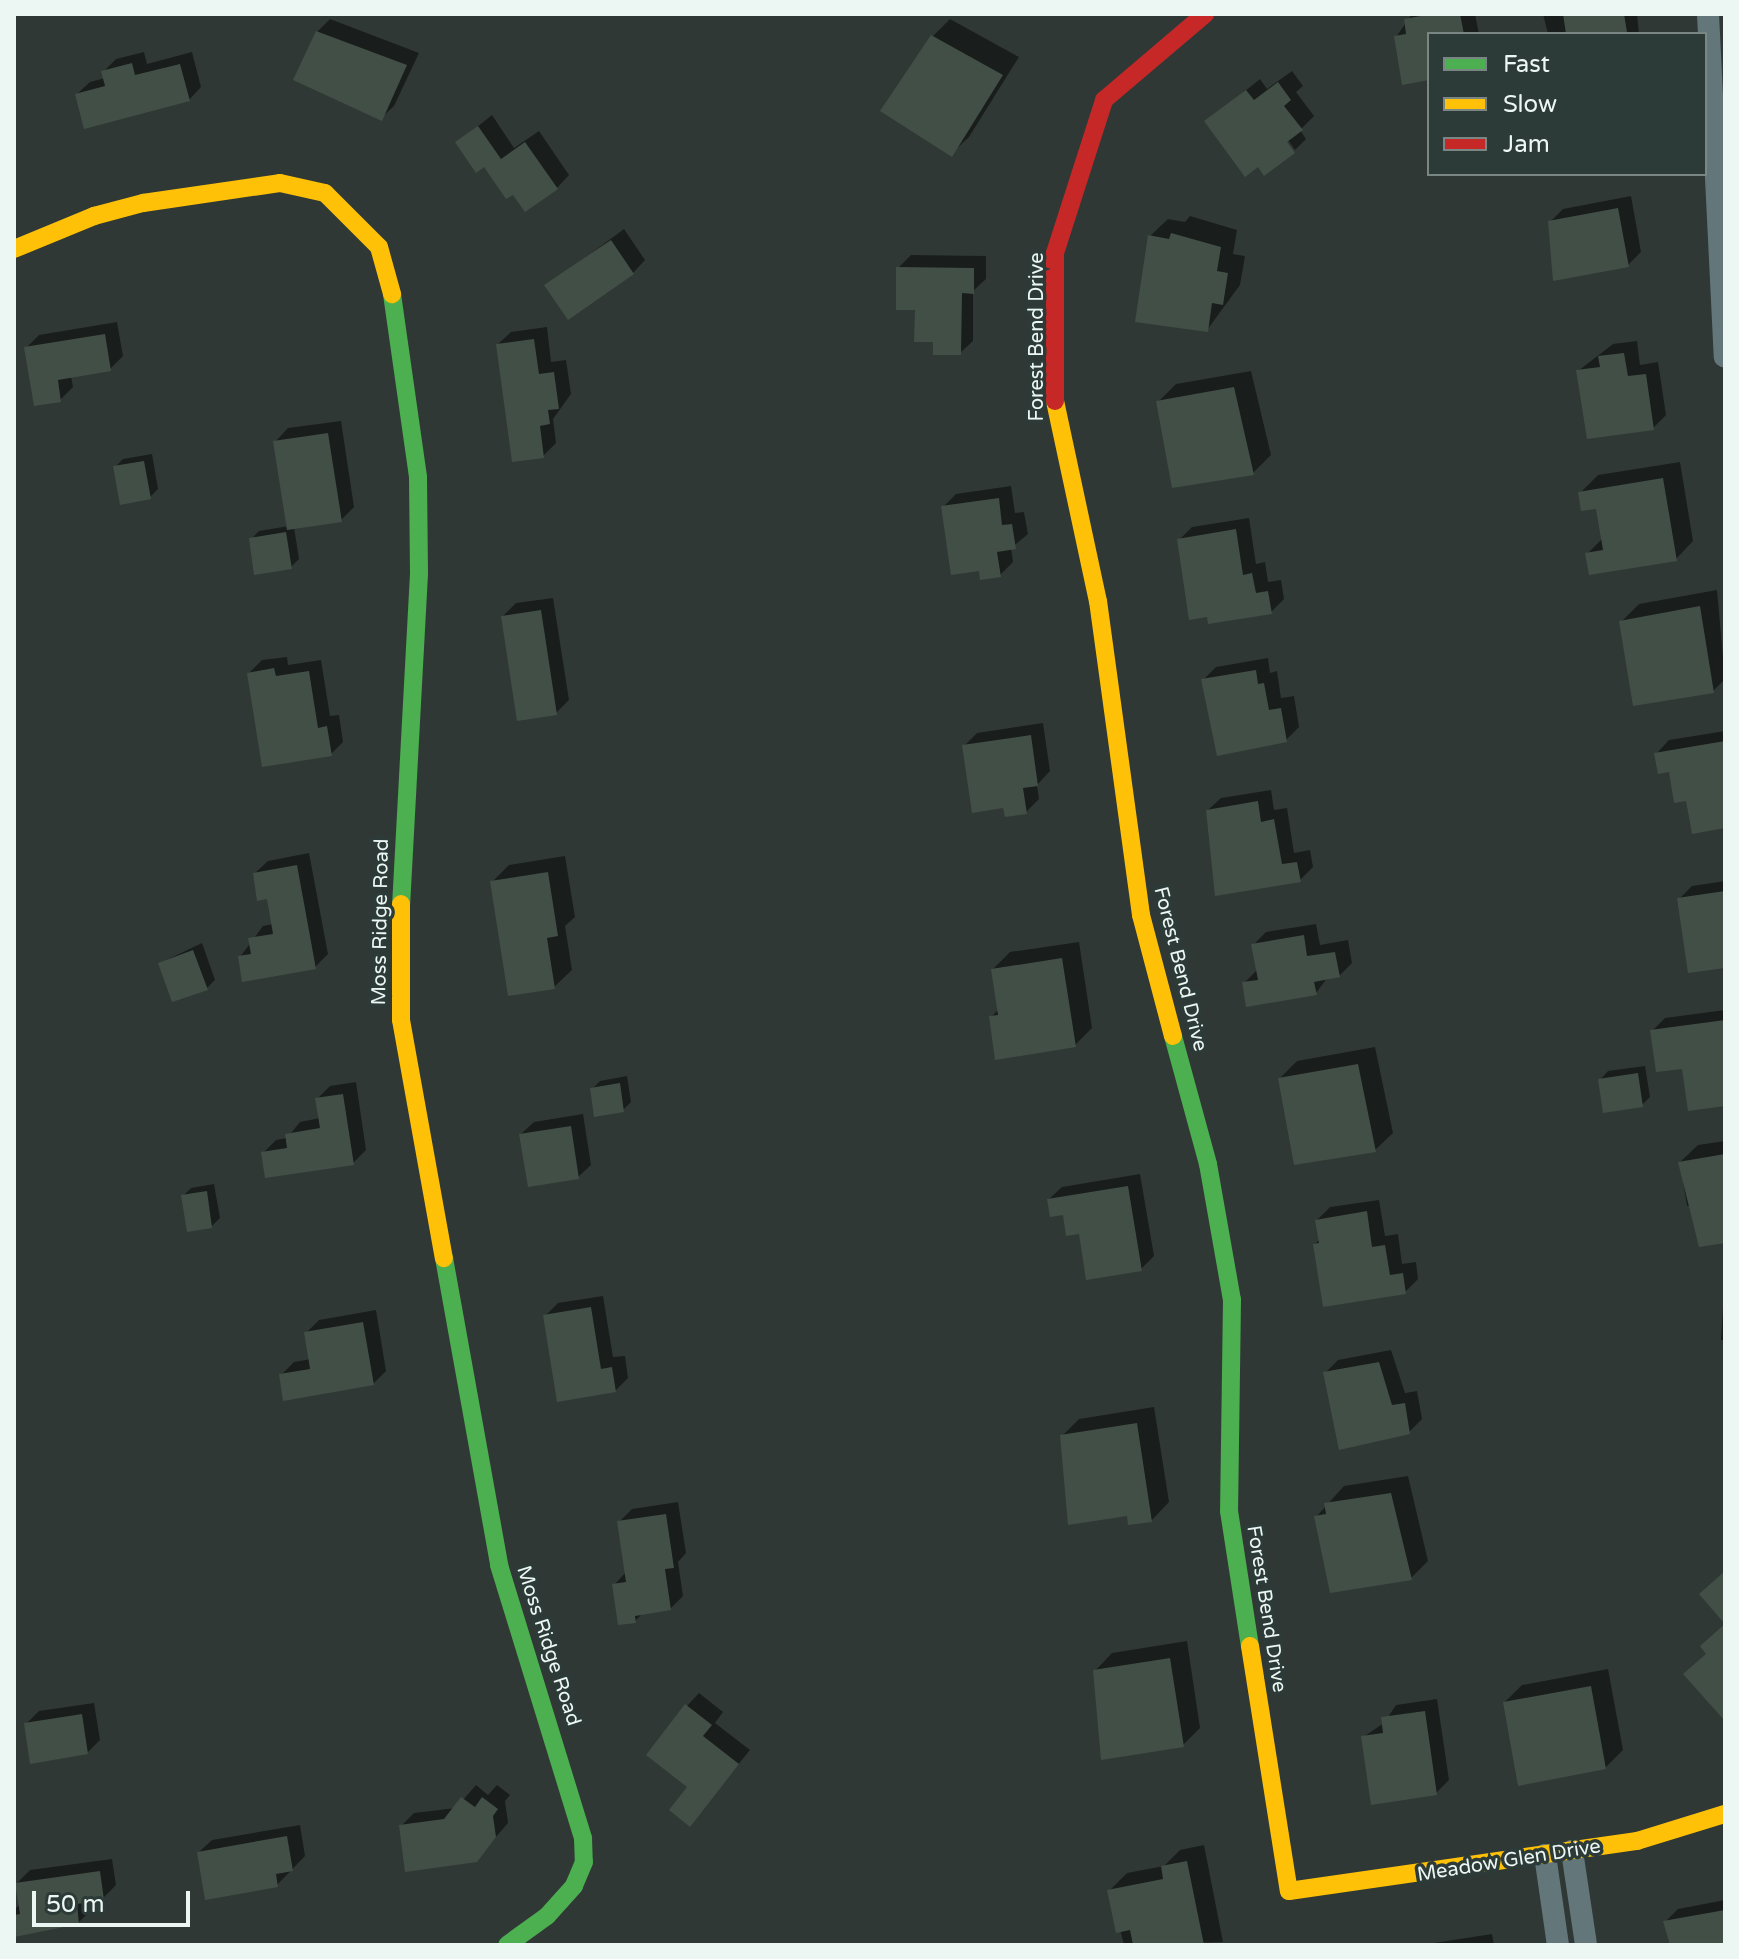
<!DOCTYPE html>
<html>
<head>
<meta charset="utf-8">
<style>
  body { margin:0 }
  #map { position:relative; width:1739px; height:1959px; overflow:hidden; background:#303836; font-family:"Varela Round",sans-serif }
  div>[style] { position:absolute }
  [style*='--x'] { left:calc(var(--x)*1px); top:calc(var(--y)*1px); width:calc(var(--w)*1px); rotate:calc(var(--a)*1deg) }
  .shadow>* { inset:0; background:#0007 }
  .building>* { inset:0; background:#424f46 }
  .street>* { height:22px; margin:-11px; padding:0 11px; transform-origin:11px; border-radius:11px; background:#63777b }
  .fast>* { height:18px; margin:-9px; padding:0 9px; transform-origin:9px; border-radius:9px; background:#4caf50 }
  .slow>* { height:18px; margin:-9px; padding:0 9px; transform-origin:9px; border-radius:9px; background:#ffc107 }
  .jam>* { height:18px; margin:-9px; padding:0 9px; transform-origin:9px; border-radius:9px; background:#c62828 }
  span { translate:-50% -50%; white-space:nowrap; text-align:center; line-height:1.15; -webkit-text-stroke:7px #2c3b38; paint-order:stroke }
  .street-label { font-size:20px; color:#ecf6f3 }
  .frame { position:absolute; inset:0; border:16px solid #ecf6f3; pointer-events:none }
  .legend { position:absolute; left:1427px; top:32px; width:280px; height:144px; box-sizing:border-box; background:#2c3b38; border:2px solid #798683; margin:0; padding:10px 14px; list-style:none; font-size:24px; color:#ecf6f3 }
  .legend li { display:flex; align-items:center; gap:16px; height:40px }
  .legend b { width:40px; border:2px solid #798683 }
  .scale { position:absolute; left:32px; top:1891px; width:158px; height:36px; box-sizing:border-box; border:4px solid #ecf6f3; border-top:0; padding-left:10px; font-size:24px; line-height:28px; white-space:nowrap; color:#ecf6f3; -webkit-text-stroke:6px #2c3b38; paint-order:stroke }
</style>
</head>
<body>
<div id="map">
  <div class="shadow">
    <i style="clip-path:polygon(1412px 14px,1475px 14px,1479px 34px,1429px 34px,1429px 78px,1396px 37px)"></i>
    <i style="clip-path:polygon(1543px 14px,1637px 14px,1639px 34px,1548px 34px)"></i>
    <i style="clip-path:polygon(330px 19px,419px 53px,394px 106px,381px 118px,317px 32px)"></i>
    <i style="clip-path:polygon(950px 19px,1019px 57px,969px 137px,951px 154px,932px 37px)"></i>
    <i style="clip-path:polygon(144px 52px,147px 64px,192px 52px,201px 87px,189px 100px,77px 94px,90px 82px,105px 78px,103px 72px,116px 59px)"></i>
    <i style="clip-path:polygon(1292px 71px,1303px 86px,1296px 92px,1314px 116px,1300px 130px,1306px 139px,1295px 150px,1283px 133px,1207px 122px,1260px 79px,1267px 89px)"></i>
    <i style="clip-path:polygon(492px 115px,514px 148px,539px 131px,569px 175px,557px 188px,485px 165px,457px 143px)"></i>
    <i style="clip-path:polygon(1631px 196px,1641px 252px,1628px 265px,1550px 222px,1563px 209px)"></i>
    <i style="clip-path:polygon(1190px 216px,1237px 230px,1233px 254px,1245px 256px,1240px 285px,1207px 330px,1150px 236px,1168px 219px,1185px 222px)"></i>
    <i style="clip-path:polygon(624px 229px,645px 260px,633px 273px,547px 286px)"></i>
    <i style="clip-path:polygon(911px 255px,986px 256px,986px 279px,973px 291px,973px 341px,960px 353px,935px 340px,917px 308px,898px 268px)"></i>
    <i style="clip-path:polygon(117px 322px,123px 356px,110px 369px,71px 376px,73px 387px,60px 400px,26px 348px,39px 335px)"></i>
    <i style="clip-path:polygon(547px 327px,551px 362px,566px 360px,571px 394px,553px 419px,556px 443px,543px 456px,498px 344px,511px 332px)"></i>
    <i style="clip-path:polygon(1637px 341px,1640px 365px,1658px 362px,1666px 415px,1653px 428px,1578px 371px,1613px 344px)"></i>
    <i style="clip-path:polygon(1251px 371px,1271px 455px,1253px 473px,1158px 402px,1176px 384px)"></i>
    <i style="clip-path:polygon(341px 421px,354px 507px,341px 520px,294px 527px,299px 559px,291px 567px,251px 539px,259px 531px,289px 526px,276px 441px,288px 428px)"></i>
    <i style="clip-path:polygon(152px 454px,158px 489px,150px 497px,115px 467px,123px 459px)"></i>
    <i style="clip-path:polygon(1680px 462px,1693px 541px,1676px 559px,1587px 554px,1603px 538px,1597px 506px,1580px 493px,1598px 475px)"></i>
    <i style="clip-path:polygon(1011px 486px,1015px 513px,1024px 512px,1028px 534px,1011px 548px,1013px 562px,1000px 575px,980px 569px,943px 507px,956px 494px)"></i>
    <i style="clip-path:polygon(1249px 518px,1256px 564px,1265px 562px,1268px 582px,1281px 580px,1284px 599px,1271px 612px,1179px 540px,1192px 527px)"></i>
    <i style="clip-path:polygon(1717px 590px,1725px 679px,1713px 691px,1621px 622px,1639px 604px)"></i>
    <i style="clip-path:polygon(553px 598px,569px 700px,556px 713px,503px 616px,516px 603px)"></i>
    <i style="clip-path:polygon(287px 657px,288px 665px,321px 660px,330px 716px,339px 715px,343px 742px,331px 754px,249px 673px,262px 660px)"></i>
    <i style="clip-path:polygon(1268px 658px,1270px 673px,1277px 671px,1281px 698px,1294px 696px,1299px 727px,1286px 740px,1203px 680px,1216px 667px)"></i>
    <i style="clip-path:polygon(1043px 723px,1050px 771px,1037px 785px,1039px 799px,1026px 812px,1005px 806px,964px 746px,977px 733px)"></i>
    <i style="clip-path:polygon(1725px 731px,1725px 826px,1688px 798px,1657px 753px,1669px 740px)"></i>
    <i style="clip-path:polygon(1271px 790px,1274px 810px,1287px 808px,1294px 853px,1310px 850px,1313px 867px,1300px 880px,1208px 810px,1221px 798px)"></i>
    <i style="clip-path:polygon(309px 853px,328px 954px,315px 967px,240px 957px,263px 926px,273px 924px,268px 897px,255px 873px,268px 861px)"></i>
    <i style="clip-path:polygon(565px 856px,575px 917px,565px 926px,572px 970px,554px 987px,492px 882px,509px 865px)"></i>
    <i style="clip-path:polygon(1725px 881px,1725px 966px,1679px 899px,1692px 886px)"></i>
    <i style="clip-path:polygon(1316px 924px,1320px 945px,1348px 940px,1352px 963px,1339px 976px,1328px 977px,1316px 993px,1244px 983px,1258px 969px,1253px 945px,1266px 932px)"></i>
    <i style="clip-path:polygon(1079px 942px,1092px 1028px,1075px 1045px,991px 1017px,999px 1009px,993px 969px,1010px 952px)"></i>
    <i style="clip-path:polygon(202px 943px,215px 980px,207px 988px,160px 963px)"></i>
    <i style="clip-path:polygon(1725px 1010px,1725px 1104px,1652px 1031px,1665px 1018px)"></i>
    <i style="clip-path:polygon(1375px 1047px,1393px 1133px,1375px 1150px,1280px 1078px,1297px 1061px)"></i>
    <i style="clip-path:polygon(1645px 1066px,1650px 1097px,1642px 1105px,1600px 1080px,1608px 1071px)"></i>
    <i style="clip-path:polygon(627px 1076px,631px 1102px,623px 1110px,592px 1089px,600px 1081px)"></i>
    <i style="clip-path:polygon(356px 1082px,366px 1150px,353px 1163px,263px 1153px,276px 1140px,287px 1138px,300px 1122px,320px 1118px,317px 1099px,330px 1086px)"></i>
    <i style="clip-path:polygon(583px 1114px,591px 1165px,578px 1177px,521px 1134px,534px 1122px)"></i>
    <i style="clip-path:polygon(1725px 1141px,1725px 1241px,1694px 1205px,1687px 1206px,1680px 1162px,1698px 1145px)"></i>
    <i style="clip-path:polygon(1140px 1174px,1154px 1256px,1141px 1269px,1081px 1232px,1049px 1199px,1062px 1187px)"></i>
    <i style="clip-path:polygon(214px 1184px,220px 1218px,212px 1226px,183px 1196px,191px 1188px)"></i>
    <i style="clip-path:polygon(1379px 1200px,1385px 1236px,1398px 1234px,1402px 1264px,1416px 1262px,1418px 1279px,1405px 1292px,1315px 1244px,1320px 1239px,1317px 1220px,1330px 1207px)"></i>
    <i style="clip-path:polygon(603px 1296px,613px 1357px,625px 1356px,628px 1378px,615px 1391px,545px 1316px,558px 1303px)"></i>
    <i style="clip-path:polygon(1725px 1304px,1725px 1340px,1721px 1340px,1723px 1307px)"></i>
    <i style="clip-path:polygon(376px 1310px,386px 1371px,373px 1384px,281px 1375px,294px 1362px,311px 1359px,306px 1333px,319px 1320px)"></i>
    <i style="clip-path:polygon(1391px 1350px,1405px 1393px,1417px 1391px,1422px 1419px,1409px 1432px,1325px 1373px,1338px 1360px)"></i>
    <i style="clip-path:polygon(1154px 1407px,1169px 1502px,1152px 1520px,1128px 1513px,1062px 1436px,1079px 1419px)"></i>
    <i style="clip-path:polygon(1408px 1476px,1428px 1561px,1411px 1578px,1316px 1517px,1344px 1486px)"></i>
    <i style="clip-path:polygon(678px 1502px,686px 1553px,678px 1562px,683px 1596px,670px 1609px,644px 1612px,635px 1621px,615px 1584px,626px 1572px,619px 1522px,632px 1509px)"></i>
    <i style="clip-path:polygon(1187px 1641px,1200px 1728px,1183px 1745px,1103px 1758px,1095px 1671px,1112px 1653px)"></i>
    <i style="clip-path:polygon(1608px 1669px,1623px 1750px,1605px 1768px,1505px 1702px,1522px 1685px)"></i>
    <i style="clip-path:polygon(699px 1693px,723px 1712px,715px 1723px,750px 1750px,690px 1824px,687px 1706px)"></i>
    <i style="clip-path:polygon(1437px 1699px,1449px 1780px,1436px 1793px,1363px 1737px,1384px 1723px,1396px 1705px)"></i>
    <i style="clip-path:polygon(94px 1703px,100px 1740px,87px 1753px,26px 1724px,39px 1711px)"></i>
    <i style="clip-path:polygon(476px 1785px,488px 1795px,497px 1785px,510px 1795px,505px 1801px,508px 1823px,476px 1860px,401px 1826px,414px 1813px,456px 1808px)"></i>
    <i style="clip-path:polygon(300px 1825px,305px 1856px,277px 1885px,199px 1852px,212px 1840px)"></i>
    <i style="clip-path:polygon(1204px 1845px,1223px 1942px,1124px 1945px,1110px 1890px,1127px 1873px,1164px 1866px,1180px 1850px)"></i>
    <i style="clip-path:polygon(112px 1859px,116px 1885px,103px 1898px,90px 1900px,91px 1910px,78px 1923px,14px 1934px,14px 1910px,20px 1904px,17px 1883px,30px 1870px)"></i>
    <i style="clip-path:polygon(1725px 1900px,1725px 1945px,1672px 1945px,1665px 1922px,1678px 1909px)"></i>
    <i style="clip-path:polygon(1492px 1934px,1494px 1945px,1421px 1945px)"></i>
  </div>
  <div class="building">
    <i style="clip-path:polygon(1432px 14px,1460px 14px,1464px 34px,1429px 34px,1429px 80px,1402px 85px,1394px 36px,1406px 34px,1404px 19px)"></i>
    <i style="clip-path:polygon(1563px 14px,1624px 14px,1627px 32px,1566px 34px)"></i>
    <i style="clip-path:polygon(316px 31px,407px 65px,382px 121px,293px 80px)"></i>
    <i style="clip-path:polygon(931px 35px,1003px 75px,952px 157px,880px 111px)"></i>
    <i style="clip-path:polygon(132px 63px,135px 75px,180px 64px,190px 101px,84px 129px,75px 94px,105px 86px,101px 71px)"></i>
    <i style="clip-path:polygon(1278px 82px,1291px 100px,1284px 106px,1303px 130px,1287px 142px,1295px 153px,1264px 176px,1258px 167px,1245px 177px,1204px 121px,1246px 90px,1254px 100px)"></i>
    <i style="clip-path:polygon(478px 126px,501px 159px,525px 142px,558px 189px,525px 212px,513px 195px,506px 199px,484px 167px,476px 173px,455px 142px)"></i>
    <i style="clip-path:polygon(1618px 208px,1629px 267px,1553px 281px,1548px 221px)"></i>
    <i style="clip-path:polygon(1171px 233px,1221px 247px,1217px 271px,1228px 273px,1223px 305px,1212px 303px,1208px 332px,1135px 322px,1148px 235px,1169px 239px)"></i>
    <i style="clip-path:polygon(611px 240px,634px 274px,568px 320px,544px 285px)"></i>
    <i style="clip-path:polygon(896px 267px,974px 268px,974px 294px,962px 293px,961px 355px,933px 355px,933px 342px,914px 342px,915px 310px,896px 310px)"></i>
    <i style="clip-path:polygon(105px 334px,111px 371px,58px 380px,61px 402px,34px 406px,24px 347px)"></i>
    <i style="clip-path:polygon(534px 339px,539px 374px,554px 372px,559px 409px,548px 410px,550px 424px,540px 426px,544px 458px,512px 462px,496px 344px)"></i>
    <i style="clip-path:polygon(1624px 353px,1628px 376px,1646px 374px,1654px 430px,1587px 439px,1576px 370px,1600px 367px,1598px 356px)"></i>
    <i style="clip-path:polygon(1234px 387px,1254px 475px,1172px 488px,1156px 401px)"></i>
    <i style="clip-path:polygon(328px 433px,342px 522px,287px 530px,273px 441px)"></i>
    <i style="clip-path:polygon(144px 461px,151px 499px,120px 505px,113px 466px)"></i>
    <i style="clip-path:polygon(1663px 478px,1677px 561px,1589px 575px,1585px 553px,1603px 550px,1596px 509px,1581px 511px,1578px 492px)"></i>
    <i style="clip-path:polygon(999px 498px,1002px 525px,1012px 524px,1016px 549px,997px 552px,1001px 577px,980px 580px,979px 571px,951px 575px,941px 506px)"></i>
    <i style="clip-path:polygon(1236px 529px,1243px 575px,1252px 573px,1256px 593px,1268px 591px,1272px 614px,1208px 624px,1207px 617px,1189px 620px,1177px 539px)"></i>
    <i style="clip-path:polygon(286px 532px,292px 569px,254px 575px,249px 538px)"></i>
    <i style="clip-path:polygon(1700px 606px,1714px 693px,1633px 706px,1619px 621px)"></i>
    <i style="clip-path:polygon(541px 610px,557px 715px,517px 721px,501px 616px)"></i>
    <i style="clip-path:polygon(274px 668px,276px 676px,309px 671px,318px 728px,327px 726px,332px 756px,262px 767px,247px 673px)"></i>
    <i style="clip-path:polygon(1256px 670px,1258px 684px,1264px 683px,1269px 710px,1281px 708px,1287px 742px,1217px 756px,1201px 679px)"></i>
    <i style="clip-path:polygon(1031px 735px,1038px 786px,1023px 788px,1027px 814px,1005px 817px,1003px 808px,972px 813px,962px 745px)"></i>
    <i style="clip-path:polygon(1725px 741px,1725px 828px,1692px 834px,1686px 801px,1674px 803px,1669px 772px,1658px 774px,1654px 753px)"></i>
    <i style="clip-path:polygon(1258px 801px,1261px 822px,1274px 819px,1282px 864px,1297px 862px,1301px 882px,1215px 896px,1206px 810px)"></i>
    <i style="clip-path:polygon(297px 865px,316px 969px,242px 982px,238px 956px,251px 954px,248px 938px,273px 934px,267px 899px,257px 901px,253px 873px)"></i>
    <i style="clip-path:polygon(548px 872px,558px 936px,547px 938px,555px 989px,508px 996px,490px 881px)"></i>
    <i style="clip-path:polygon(1725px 891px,1725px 968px,1688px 973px,1677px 898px)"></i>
    <i style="clip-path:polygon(1304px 935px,1307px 956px,1335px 952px,1340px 977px,1314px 982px,1317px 995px,1246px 1007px,1242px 982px,1258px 980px,1251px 944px)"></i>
    <i style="clip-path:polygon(193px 950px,208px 990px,172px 1002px,158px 963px)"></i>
    <i style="clip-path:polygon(1062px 958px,1076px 1047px,995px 1060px,989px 1016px,998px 1015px,991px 969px)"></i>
    <i style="clip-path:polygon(1725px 1020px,1725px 1106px,1688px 1111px,1682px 1069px,1656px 1072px,1650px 1030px)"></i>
    <i style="clip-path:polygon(1358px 1064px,1376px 1152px,1294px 1165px,1278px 1078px)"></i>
    <i style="clip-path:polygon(1638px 1073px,1643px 1107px,1603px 1113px,1598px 1079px)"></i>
    <i style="clip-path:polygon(620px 1083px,624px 1112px,594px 1117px,590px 1088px)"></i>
    <i style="clip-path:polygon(343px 1094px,354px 1165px,265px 1178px,261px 1152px,287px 1148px,285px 1134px,320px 1128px,315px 1098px)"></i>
    <i style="clip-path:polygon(571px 1126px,579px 1179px,528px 1187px,519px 1134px)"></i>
    <i style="clip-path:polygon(1725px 1154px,1725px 1243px,1699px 1247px,1678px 1162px)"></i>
    <i style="clip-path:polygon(1128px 1186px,1142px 1271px,1086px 1280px,1079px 1234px,1066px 1236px,1063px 1215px,1050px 1217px,1047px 1199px)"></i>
    <i style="clip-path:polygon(207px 1191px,212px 1228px,187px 1232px,181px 1195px)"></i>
    <i style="clip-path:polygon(1367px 1211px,1372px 1247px,1385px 1245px,1390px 1275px,1403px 1273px,1406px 1294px,1323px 1307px,1313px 1244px,1319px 1243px,1315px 1220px)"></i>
    <i style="clip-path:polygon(591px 1307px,601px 1369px,612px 1367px,616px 1392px,557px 1402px,543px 1315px)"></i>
    <i style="clip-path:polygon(363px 1322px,374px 1385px,283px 1401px,279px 1374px,310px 1369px,304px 1332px)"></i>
    <i style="clip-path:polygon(1379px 1362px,1392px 1405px,1405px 1403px,1410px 1434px,1339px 1450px,1323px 1372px)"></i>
    <i style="clip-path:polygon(1137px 1423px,1152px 1522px,1128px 1525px,1127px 1516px,1068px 1525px,1060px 1435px)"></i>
    <i style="clip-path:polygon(1391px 1493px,1412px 1580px,1330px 1593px,1314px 1516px,1326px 1514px,1324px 1503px)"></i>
    <i style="clip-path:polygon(666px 1514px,674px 1568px,665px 1569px,671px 1610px,635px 1616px,636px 1623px,618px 1625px,612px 1584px,626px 1582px,617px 1521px)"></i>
    <i style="clip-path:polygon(1725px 1571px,1725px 1721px,1683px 1674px,1706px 1654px,1700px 1646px,1725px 1624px,1699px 1594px)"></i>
    <i style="clip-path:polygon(1170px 1658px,1184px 1747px,1101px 1760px,1093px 1670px)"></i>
    <i style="clip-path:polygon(1591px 1686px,1606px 1769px,1518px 1786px,1503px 1702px)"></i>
    <i style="clip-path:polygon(685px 1704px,712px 1725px,703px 1736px,739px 1764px,690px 1827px,669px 1810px,687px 1787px,646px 1755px)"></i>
    <i style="clip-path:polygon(1425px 1711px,1437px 1795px,1371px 1805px,1361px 1736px,1383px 1733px,1381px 1717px)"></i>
    <i style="clip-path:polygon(82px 1714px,88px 1754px,30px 1764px,24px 1723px)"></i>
    <i style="clip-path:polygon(461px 1797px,475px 1807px,482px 1797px,498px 1809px,493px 1816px,496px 1837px,477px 1862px,405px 1872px,399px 1825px,444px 1819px)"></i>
    <i style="clip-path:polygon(287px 1836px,293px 1871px,276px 1874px,278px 1887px,205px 1900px,197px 1852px)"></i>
    <i style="clip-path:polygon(1187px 1861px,1204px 1945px,1133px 1945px,1130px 1930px,1116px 1933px,1107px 1890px,1163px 1879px,1161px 1866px)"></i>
    <i style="clip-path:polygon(100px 1871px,104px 1900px,77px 1904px,79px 1924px,14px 1937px,14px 1915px,20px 1914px,15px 1883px)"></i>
    <i style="clip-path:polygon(1725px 1910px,1723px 1945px,1670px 1945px,1663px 1921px)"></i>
  </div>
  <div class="street">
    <i style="--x:1708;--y:14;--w:343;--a:87.2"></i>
    <i style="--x:1572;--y:1851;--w:95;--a:81.5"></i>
    <i style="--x:1545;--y:1855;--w:91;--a:81.8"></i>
  </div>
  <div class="fast">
    <i style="--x:392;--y:294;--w:185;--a:81.9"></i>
    <i style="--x:418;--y:477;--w:97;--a:89.4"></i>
    <i style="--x:419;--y:574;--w:330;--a:93.1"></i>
    <i style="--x:1173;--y:1036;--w:133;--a:74.7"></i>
    <i style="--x:1208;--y:1164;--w:138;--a:80"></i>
    <i style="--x:1232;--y:1300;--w:211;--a:90.8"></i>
    <i style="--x:1229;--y:1511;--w:137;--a:81.2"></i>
    <i style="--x:444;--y:1258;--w:312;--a:79.8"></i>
    <i style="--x:499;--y:1565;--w:286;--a:72.9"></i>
    <i style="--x:583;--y:1838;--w:24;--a:88"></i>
    <i style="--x:584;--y:1862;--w:26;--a:113"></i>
    <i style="--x:574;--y:1886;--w:40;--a:132"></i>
    <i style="--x:547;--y:1916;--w:49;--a:144.1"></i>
  </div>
  <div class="slow">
    <i style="--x:14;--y:249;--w:87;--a:-22.4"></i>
    <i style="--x:94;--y:216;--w:51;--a:-14.9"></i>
    <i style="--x:143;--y:203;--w:138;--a:-8.3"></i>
    <i style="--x:280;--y:183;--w:46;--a:12.5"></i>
    <i style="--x:325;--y:193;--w:76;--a:45"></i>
    <i style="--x:379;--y:247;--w:49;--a:74.5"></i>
    <i style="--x:1055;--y:401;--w:205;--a:77.9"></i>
    <i style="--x:1098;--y:601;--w:317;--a:82.2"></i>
    <i style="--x:1141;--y:915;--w:125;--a:75.2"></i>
    <i style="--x:401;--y:904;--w:116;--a:90"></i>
    <i style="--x:401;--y:1020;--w:242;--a:79.8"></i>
    <i style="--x:1250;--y:1646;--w:248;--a:81"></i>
    <i style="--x:1289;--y:1891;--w:352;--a:-8.2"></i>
    <i style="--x:1637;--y:1841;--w:92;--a:-17.1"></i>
  </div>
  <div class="jam">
    <i style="--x:1055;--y:401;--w:148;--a:-90"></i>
    <i style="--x:1055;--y:253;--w:161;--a:-72.2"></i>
    <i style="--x:1104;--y:100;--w:133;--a:-40.4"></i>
  </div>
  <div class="street-label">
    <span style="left:1037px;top:337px;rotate:-90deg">Forest Bend Drive</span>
    <span style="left:381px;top:922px;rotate:-89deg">Moss Ridge Road</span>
    <span style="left:1180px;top:969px;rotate:76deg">Forest Bend Drive</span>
    <span style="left:1266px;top:1609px;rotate:81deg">Forest Bend Drive</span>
    <span style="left:548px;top:1646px;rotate:72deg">Moss Ridge Road</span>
    <span style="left:1509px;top:1861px;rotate:-9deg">Meadow Glen Drive</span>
  </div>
  <div class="frame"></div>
  <ul class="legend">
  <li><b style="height:10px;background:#4caf50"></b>Fast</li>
  <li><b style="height:10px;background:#ffc107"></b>Slow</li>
  <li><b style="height:10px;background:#c62828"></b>Jam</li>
  </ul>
  <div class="scale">50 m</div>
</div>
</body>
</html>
